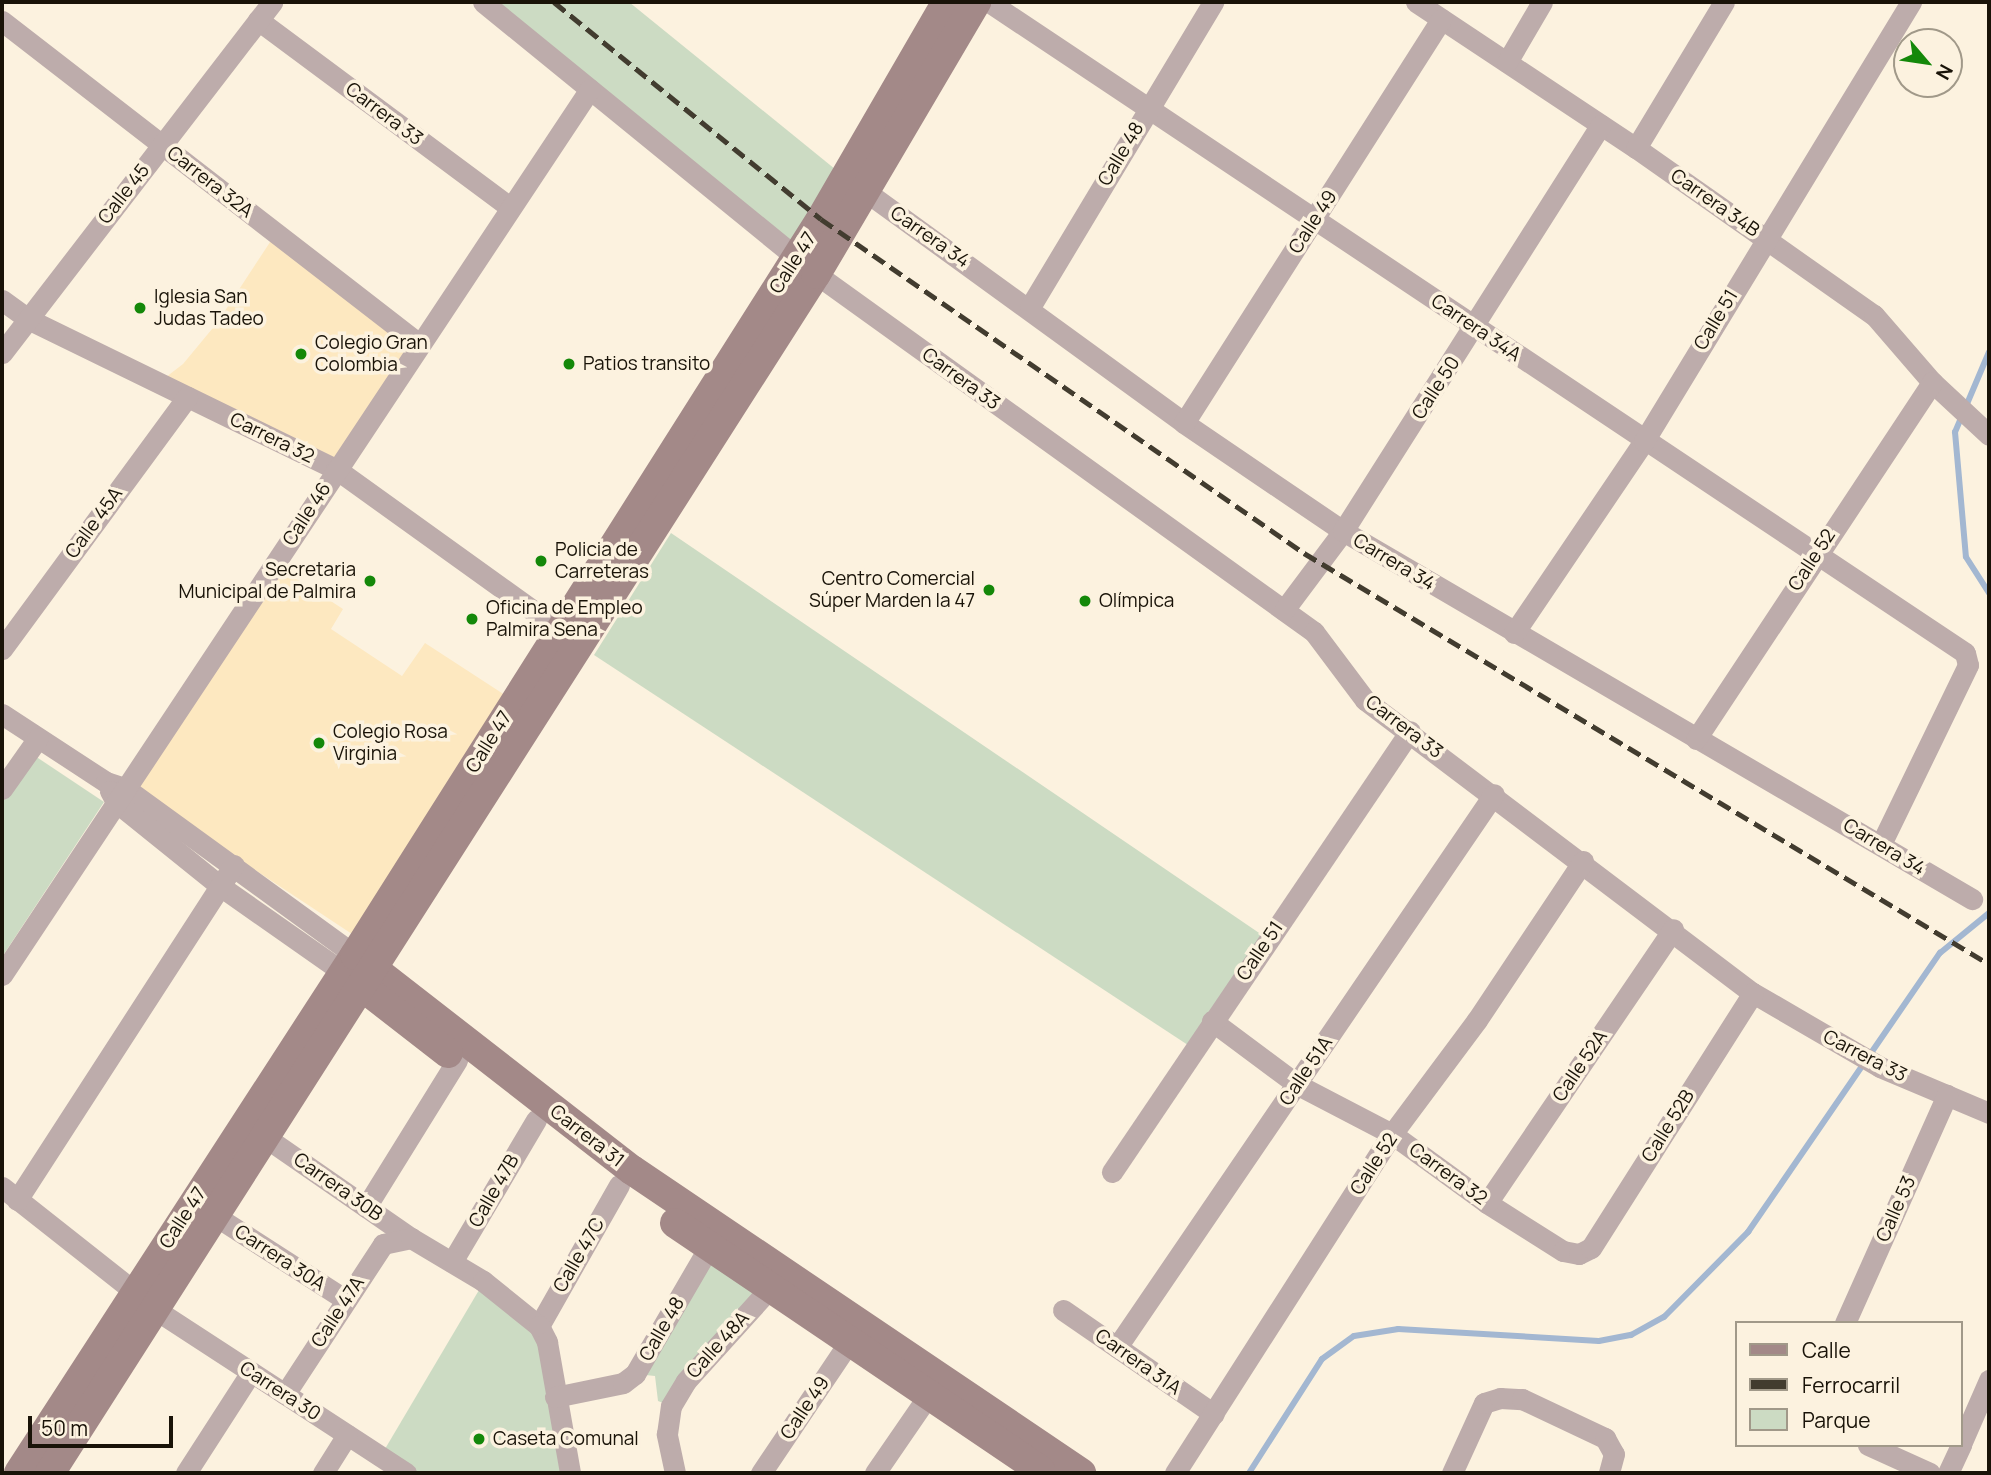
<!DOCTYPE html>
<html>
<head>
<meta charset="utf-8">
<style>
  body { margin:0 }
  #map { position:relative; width:1991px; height:1475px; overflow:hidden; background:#fcf2df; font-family:Manrope,sans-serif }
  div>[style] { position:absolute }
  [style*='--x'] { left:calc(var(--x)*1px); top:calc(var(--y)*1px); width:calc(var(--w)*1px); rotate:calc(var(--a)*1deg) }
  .built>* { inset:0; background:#fde8c0 }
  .green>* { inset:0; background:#ccdbc3 }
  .stream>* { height:6px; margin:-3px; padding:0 3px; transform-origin:3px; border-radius:3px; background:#a3b7d1 }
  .street>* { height:21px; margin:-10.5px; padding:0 10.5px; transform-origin:10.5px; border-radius:10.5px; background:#bdacab }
  .secondary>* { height:30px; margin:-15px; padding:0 15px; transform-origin:15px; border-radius:15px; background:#a38988 }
  .rail>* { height:5px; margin-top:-2.5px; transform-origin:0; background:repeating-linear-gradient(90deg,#423c2f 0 14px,transparent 0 21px) }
  .dots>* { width:19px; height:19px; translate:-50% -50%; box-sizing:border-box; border:4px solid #fcf2df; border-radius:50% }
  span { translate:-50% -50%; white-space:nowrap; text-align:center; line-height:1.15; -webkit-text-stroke:7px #fcf2df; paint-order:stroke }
  .street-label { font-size:19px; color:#191308 }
  .poi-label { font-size:19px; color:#191308 }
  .left { translate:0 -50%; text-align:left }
  .right { translate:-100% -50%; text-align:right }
  .frame { position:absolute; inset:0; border:4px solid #191308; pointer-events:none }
  .legend { position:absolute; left:1735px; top:1321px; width:228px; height:126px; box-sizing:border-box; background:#fcf2df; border:2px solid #a19989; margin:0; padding:9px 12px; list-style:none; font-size:21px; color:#191308 }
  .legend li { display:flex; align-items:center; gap:14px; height:35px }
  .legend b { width:35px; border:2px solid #a19989 }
  .north { position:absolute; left:1893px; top:28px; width:70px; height:70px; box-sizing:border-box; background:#fcf2df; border:2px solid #a19989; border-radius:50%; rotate:119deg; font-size:19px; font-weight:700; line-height:28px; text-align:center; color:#191308 }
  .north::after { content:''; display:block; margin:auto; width:24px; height:32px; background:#148809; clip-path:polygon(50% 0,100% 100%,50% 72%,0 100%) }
  .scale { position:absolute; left:28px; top:1416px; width:145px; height:32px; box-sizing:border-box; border:4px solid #191308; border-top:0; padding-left:9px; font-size:21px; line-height:24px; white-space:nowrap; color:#191308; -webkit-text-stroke:5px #fcf2df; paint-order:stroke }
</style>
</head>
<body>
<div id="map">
  <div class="built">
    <i style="clip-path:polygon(276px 233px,418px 343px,336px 469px,157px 384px,183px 364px,217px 323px)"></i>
    <i style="clip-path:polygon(277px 566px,343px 609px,331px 629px,402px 676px,425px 643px,508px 697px,352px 934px,131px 788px)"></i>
  </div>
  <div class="green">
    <i style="clip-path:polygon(483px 2px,629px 2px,846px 178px,796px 258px)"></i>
    <i style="clip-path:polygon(671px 533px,1268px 939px,1194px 1049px,594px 655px)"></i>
    <i style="clip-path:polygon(32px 754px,104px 802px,2px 957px,2px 800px)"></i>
    <i style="clip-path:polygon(709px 1247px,770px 1288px,671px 1406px,658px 1401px,655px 1376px,636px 1374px)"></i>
    <i style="clip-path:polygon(482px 1285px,528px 1325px,549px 1366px,569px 1473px,411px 1473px,382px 1454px)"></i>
  </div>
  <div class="stream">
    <i style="--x:1989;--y:352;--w:87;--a:113"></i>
    <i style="--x:1955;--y:432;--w:125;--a:85"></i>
    <i style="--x:1966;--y:557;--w:43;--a:57.4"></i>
    <i style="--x:1249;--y:1473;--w:135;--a:-57.4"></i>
    <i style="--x:1322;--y:1359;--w:39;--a:-36"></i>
    <i style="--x:1354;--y:1336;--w:45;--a:-9"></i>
    <i style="--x:1398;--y:1329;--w:201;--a:3.4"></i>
    <i style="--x:1599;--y:1341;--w:33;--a:-11"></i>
    <i style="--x:1631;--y:1335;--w:38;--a:-29"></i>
    <i style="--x:1664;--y:1317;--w:120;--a:-45.3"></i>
    <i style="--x:1748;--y:1232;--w:339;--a:-55.5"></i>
    <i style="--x:1940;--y:953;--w:63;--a:-39.2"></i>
  </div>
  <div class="street">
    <i style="--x:483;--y:2;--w:430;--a:39.2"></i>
    <i style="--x:816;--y:274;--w:613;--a:35.71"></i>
    <i style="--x:1314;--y:632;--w:85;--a:53.1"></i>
    <i style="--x:1365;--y:700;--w:486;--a:37.1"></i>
    <i style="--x:1753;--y:993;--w:147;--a:30.2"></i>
    <i style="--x:1880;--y:1067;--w:118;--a:22.9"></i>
    <i style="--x:989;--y:2;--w:1173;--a:33.7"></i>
    <i style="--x:1965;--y:653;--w:12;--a:76"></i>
    <i style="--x:1968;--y:665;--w:199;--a:115.9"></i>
    <i style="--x:1416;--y:2;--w:264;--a:33.6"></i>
    <i style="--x:1636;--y:148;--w:291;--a:35.1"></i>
    <i style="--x:1874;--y:315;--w:89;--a:49.1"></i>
    <i style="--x:1932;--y:382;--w:78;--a:42.9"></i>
    <i style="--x:258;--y:20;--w:314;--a:36.6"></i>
    <i style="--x:2;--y:21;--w:526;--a:37.74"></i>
    <i style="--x:1507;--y:62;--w:69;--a:-59.7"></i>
    <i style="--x:1636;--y:148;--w:170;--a:-58.9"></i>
    <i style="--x:854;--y:183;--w:408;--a:36"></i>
    <i style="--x:1184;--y:423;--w:192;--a:34.2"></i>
    <i style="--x:1343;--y:531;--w:729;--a:30.33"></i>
    <i style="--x:2;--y:300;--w:32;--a:36"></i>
    <i style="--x:28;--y:319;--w:343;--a:26"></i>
    <i style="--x:336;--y:469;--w:276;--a:35.7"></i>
    <i style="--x:1030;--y:307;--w:356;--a:-59"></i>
    <i style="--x:2;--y:353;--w:443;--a:-52.4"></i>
    <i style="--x:1184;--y:423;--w:479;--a:-57.5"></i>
    <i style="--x:1284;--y:610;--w:99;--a:-53.2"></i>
    <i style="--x:1343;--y:531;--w:481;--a:-57.6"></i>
    <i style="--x:1514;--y:633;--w:232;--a:-55.9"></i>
    <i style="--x:1644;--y:441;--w:514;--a:-58.69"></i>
    <i style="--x:2;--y:649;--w:313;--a:-53.7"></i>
    <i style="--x:2;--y:714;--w:124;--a:33.2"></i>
    <i style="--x:106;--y:782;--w:20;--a:18"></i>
    <i style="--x:125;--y:788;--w:284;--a:36"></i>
    <i style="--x:1696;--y:739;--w:428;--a:-56.5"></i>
    <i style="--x:2;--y:789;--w:62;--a:-54.8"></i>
    <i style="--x:110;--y:791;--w:13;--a:61"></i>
    <i style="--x:116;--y:802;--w:134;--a:38.9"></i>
    <i style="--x:220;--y:886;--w:150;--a:35"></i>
    <i style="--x:2;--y:975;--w:1063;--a:-56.43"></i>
    <i style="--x:1212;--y:1021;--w:107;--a:36.7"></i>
    <i style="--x:1298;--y:1085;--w:106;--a:27.5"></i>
    <i style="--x:1392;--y:1134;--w:117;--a:36"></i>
    <i style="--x:1487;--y:1203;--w:90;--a:32.3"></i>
    <i style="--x:1563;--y:1251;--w:16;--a:11"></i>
    <i style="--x:1579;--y:1254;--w:13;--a:-27"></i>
    <i style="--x:1591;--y:1248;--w:302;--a:-57.6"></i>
    <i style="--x:265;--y:1137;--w:178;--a:34.7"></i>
    <i style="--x:1112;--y:1172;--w:532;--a:-55.95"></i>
    <i style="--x:2;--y:1187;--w:169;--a:38.3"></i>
    <i style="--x:17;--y:1200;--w:399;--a:-57.1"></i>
    <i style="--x:1487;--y:1203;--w:331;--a:-55.8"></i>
    <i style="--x:366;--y:1207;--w:173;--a:-58.2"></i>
    <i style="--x:214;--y:1215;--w:157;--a:32.8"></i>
    <i style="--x:452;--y:1262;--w:165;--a:-59.4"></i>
    <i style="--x:153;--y:1308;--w:302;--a:33.1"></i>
    <i style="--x:1063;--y:1310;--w:183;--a:34.6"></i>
    <i style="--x:1845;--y:1323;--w:250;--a:-65.9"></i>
    <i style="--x:539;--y:1326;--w:162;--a:-60.4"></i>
    <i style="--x:1117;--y:1347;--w:669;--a:-55.72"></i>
    <i style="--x:285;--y:1394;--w:179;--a:-56.8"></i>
    <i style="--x:383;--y:1244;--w:29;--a:-12"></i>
    <i style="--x:411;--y:1238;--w:84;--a:30.8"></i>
    <i style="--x:483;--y:1281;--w:72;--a:38.8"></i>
    <i style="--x:539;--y:1326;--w:18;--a:63"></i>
    <i style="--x:547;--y:1342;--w:133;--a:80"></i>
    <i style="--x:555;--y:1397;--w:69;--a:-11.6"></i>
    <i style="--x:623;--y:1383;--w:15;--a:-37"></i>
    <i style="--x:635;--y:1374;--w:147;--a:-59.8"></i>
    <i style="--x:1961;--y:1444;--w:70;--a:-66.4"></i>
    <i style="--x:1868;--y:1445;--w:68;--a:24.3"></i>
    <i style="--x:186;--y:1473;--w:120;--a:-57.2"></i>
    <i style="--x:323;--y:1473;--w:45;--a:-57.7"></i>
    <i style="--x:675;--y:1473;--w:40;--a:-102"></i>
    <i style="--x:667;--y:1434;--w:28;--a:-82"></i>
    <i style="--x:671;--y:1406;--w:29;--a:-59"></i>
    <i style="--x:686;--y:1381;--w:125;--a:-47.9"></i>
    <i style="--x:761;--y:1473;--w:158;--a:-56.1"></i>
    <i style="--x:875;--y:1473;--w:93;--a:-55.5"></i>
    <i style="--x:1175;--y:1473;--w:403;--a:-57.4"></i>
    <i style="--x:1392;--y:1134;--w:142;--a:-53.3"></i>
    <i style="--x:1477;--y:1020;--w:191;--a:-56.3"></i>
    <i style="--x:1452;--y:1473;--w:77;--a:-65.4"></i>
    <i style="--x:1484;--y:1403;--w:17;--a:-17"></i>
    <i style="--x:1500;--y:1398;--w:22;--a:3"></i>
    <i style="--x:1522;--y:1399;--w:92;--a:25.2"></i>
    <i style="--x:1605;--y:1438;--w:18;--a:61"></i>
    <i style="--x:1614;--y:1454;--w:20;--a:105"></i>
    <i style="--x:1948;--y:1473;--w:31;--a:-65"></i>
  </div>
  <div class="secondary">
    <i style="--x:358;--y:957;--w:347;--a:37.9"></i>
    <i style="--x:632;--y:1170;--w:542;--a:34.01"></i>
    <i style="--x:346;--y:974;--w:129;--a:37.8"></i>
    <i style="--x:675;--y:1223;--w:441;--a:34.1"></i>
    <i style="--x:19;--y:1473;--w:617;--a:-57.03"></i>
    <i style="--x:355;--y:955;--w:871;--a:-57.66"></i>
    <i style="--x:821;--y:219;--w:251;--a:-59.9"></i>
    <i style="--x:50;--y:1473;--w:1423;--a:-57.43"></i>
    <i style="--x:816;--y:274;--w:316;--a:-59.5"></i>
  </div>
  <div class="rail">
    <i style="--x:554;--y:2;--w:344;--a:39.1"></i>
    <i style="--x:821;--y:219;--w:587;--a:34.66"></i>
    <i style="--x:1304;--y:553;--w:799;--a:30.96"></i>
  </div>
  <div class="dots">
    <i style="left:140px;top:308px;background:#148809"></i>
    <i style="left:301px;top:354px;background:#148809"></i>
    <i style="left:569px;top:364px;background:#148809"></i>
    <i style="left:541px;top:561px;background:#148809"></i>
    <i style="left:370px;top:581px;background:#148809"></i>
    <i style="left:989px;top:590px;background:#148809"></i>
    <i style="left:1085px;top:601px;background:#148809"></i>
    <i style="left:472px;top:619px;background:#148809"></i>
    <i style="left:319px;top:743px;background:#148809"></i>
    <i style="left:479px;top:1439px;background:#148809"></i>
  </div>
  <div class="street-label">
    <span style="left:384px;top:114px;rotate:37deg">Carrera 33</span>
    <span style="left:1121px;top:154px;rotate:-59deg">Calle 48</span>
    <span style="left:210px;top:182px;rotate:38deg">Carrera 32A</span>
    <span style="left:124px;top:194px;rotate:-52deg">Calle 45</span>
    <span style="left:1715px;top:203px;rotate:35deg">Carrera 34B</span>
    <span style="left:1313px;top:222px;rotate:-57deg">Calle 49</span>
    <span style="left:930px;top:237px;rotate:35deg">Carrera 34</span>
    <span style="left:793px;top:263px;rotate:-57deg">Calle 47</span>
    <span style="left:1716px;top:320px;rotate:-59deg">Calle 51</span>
    <span style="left:1476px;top:328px;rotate:34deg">Carrera 34A</span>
    <span style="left:961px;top:379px;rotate:36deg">Carrera 33</span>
    <span style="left:1436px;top:388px;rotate:-57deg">Calle 50</span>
    <span style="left:272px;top:438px;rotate:26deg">Carrera 32</span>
    <span style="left:307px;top:514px;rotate:-57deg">Calle 46</span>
    <span style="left:94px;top:523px;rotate:-54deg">Calle 45A</span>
    <span style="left:1812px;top:560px;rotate:-57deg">Calle 52</span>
    <span style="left:1394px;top:562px;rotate:31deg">Carrera 34</span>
    <span style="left:1404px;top:727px;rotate:37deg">Carrera 33</span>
    <span style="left:489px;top:742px;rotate:-58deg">Calle 47</span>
    <span style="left:1884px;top:847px;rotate:31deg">Carrera 34</span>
    <span style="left:1260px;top:951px;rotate:-56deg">Calle 51</span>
    <span style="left:1865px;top:1056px;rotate:27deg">Carrera 33</span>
    <span style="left:1580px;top:1066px;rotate:-56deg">Calle 52A</span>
    <span style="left:1306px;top:1071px;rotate:-56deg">Calle 51A</span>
    <span style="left:1668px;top:1126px;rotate:-58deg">Calle 52B</span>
    <span style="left:587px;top:1136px;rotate:38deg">Carrera 31</span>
    <span style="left:1374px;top:1164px;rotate:-57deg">Calle 52</span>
    <span style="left:1448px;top:1174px;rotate:36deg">Carrera 32</span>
    <span style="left:338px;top:1187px;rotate:35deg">Carrera 30B</span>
    <span style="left:494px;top:1191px;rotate:-60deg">Calle 47B</span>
    <span style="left:1896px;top:1209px;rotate:-66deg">Calle 53</span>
    <span style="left:183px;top:1218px;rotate:-57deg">Calle 47</span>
    <span style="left:579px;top:1255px;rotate:-60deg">Calle 47C</span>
    <span style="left:280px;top:1258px;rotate:33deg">Carrera 30A</span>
    <span style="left:338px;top:1312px;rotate:-57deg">Calle 47A</span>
    <span style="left:662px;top:1329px;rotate:-60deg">Calle 48</span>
    <span style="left:718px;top:1345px;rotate:-48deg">Calle 48A</span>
    <span style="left:1138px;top:1362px;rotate:35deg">Carrera 31A</span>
    <span style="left:280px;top:1391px;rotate:33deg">Carrera 30</span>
    <span style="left:805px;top:1408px;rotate:-56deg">Calle 49</span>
  </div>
  <div class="poi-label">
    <span class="left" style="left:154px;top:308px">Iglesia San<br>Judas Tadeo</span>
    <span class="left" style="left:315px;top:354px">Colegio Gran<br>Colombia</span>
    <span class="left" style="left:583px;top:364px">Patios transito</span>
    <span class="left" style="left:555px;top:561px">Policia de<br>Carreteras</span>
    <span class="right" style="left:356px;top:581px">Secretaria<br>Municipal de Palmira</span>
    <span class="right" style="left:975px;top:590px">Centro Comercial<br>Súper Marden la 47</span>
    <span class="left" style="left:1099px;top:601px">Olímpica</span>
    <span class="left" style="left:486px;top:619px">Oficina de Empleo<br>Palmira Sena</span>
    <span class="left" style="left:333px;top:743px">Colegio Rosa<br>Virginia</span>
    <span class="left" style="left:493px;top:1439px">Caseta Comunal</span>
  </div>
  <div class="frame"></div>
  <ul class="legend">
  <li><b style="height:9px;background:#a38988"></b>Calle</li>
  <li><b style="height:9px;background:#423c2f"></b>Ferrocarril</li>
  <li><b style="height:19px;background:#ccdbc3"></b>Parque</li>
  </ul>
  <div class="north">N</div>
  <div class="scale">50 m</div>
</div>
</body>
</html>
